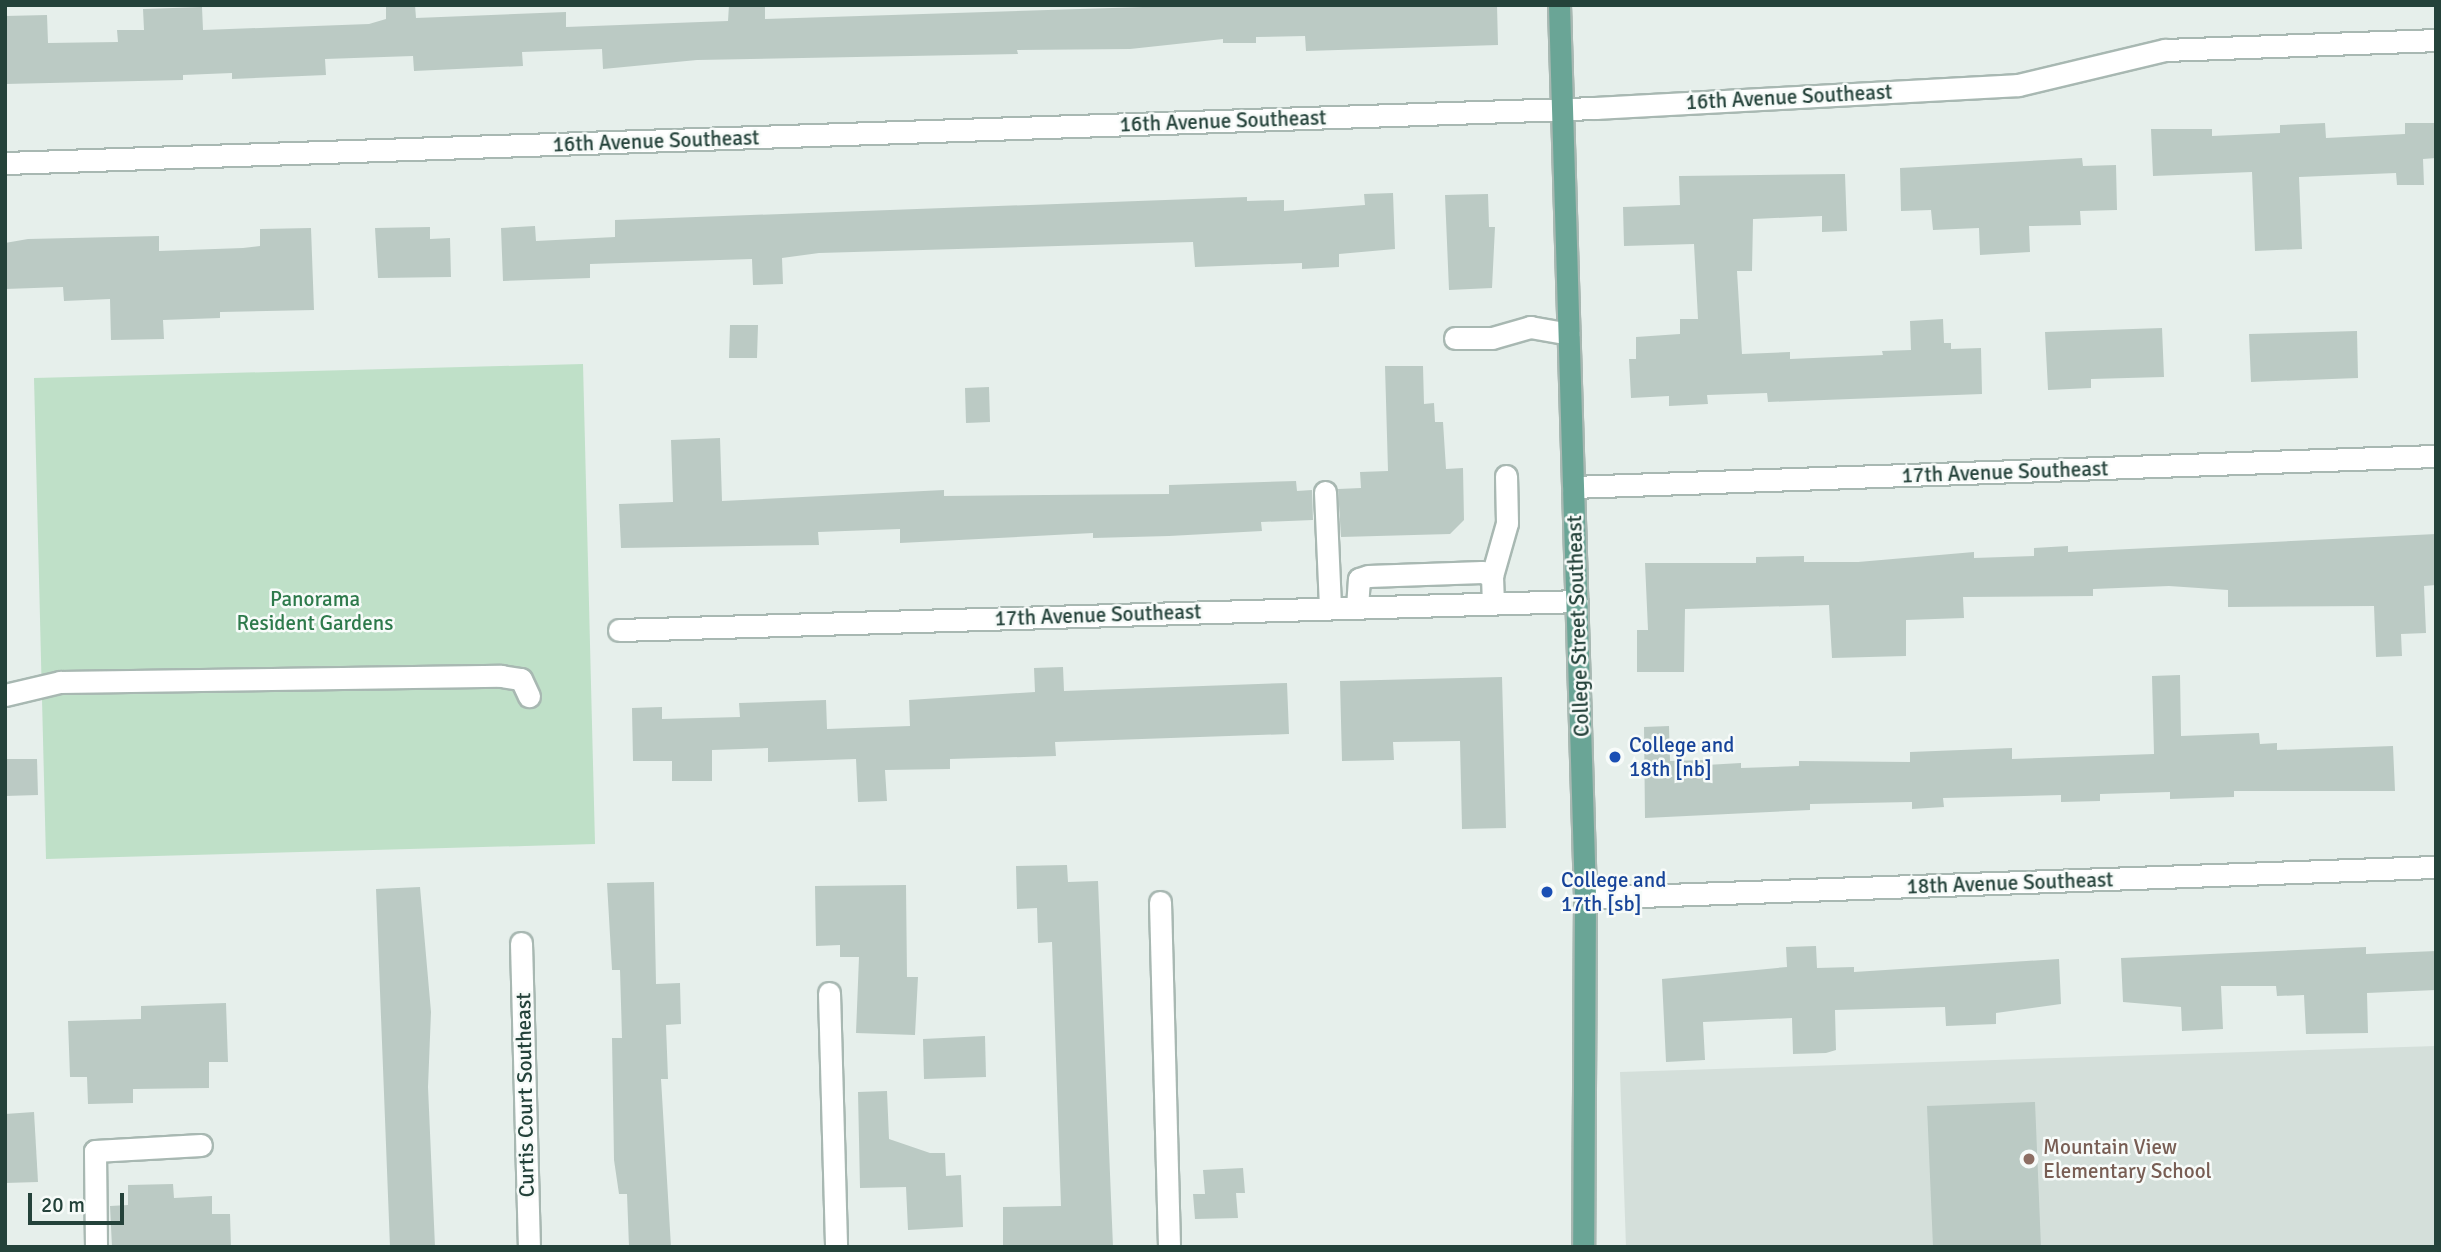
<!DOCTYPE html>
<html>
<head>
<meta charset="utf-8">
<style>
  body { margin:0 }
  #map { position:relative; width:2441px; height:1252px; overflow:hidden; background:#e6efeb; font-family:Signika,sans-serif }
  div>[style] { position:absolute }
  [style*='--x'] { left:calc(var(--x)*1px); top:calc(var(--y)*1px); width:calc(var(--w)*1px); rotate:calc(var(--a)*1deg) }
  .built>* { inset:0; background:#d4dfda }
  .green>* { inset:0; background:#bfe0c8 }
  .building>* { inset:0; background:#bbcac4 }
  .roads { filter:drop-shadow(2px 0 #a8b8b2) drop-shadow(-2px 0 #a8b8b2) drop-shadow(0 2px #a8b8b2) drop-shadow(0 -2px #a8b8b2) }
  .minor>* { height:21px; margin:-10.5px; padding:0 10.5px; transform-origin:10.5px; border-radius:10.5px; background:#fff }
  .major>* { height:21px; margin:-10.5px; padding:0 10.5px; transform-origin:10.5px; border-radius:10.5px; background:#6aa596 }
  .dots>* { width:19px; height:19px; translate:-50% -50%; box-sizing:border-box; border:4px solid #f7fbf9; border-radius:50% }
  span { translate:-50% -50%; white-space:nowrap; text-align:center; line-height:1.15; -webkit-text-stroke:5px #f7fbf9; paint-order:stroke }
  .street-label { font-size:21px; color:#24423a }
  .park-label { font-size:21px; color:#2d7a4b }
  .transit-label { font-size:21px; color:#164399 }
  .left { translate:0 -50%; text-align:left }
  .education-label { font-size:21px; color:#785e54 }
  .frame { position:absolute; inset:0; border:7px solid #24423a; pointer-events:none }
  .scale { position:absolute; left:28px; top:1193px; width:96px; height:32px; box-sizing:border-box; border:4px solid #24423a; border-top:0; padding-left:9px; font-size:21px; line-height:24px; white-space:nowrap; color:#24423a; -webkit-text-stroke:5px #f7fbf9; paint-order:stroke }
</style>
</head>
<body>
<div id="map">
  <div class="built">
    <i style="clip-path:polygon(2436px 1046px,2436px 1247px,1626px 1247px,1620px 1072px)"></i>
  </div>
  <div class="green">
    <i style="clip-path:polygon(583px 364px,595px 844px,46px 859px,34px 378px)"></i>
  </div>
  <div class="building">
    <i style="clip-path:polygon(386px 5px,415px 5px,416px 18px,566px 12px,566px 27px,728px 21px,729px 5px,765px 5px,765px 19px,1207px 5px,1497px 5px,1498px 45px,1306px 51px,1305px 36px,1256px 37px,1256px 43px,1223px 43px,1223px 39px,1130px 49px,1017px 50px,1018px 54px,697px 60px,603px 69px,602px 49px,522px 52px,523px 66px,414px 71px,413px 56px,325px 59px,326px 75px,232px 79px,232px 73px,183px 75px,183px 80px,5px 84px,5px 16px,47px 15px,48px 43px,118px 42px,117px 30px,144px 30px,143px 9px,202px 7px,203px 30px,369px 24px,386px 19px)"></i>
    <i style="clip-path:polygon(2325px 123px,2326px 138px,2405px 134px,2405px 123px,2436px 123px,2436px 158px,2423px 159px,2424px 185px,2397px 185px,2396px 173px,2299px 177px,2302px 249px,2255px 251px,2252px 172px,2153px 176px,2151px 129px,2212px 129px,2212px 136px,2280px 133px,2280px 125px)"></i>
    <i style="clip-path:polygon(2082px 158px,2083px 166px,2116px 165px,2117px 210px,2080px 211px,2081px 225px,2029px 226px,2030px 252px,1980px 255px,1979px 228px,1933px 230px,1931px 210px,1901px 211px,1900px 168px)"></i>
    <i style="clip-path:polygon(1845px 174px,1847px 231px,1822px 232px,1822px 216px,1753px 219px,1752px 271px,1737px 271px,1742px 354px,1790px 352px,1790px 359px,1883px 355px,1882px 351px,1911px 350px,1910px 321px,1943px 319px,1944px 343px,1951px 343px,1951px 349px,1981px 348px,1982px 394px,1768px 402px,1767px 393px,1707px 395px,1708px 404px,1669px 406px,1669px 396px,1631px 398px,1629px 359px,1636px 359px,1636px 337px,1680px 334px,1680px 319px,1698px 319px,1694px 244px,1624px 246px,1623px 207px,1680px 205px,1679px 176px)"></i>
    <i style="clip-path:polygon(1393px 193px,1395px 249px,1339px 254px,1339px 267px,1302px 269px,1302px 263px,1195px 267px,1193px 242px,819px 253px,782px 258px,783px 284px,753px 285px,752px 259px,590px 264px,590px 278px,503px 281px,501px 228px,535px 226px,536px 241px,615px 237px,615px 220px,1247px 197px,1247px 201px,1284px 200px,1284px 211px,1365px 205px,1364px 194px)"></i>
    <i style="clip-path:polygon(1488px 194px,1489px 227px,1495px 227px,1492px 288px,1449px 290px,1445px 195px)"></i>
    <i style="clip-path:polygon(430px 227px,430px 239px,450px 238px,451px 277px,378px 278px,375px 228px)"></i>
    <i style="clip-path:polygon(311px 228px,314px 310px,220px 312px,220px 318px,163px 320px,164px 339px,111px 340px,110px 299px,64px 301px,63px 287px,5px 289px,5px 243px,28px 239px,159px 236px,159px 251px,243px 248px,260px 246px,260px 229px)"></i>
    <i style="clip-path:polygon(730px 325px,758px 325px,757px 358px,729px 358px)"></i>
    <i style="clip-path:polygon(2162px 328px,2164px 377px,2091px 379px,2091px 388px,2048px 390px,2045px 332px)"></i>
    <i style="clip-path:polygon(2357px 331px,2358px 378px,2251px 382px,2249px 334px)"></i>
    <i style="clip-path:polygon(1385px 366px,1423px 366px,1424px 404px,1434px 403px,1435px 422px,1443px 422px,1446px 469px,1463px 468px,1464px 520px,1450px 534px,1341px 537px,1338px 489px,1361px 488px,1360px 472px,1388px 471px)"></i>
    <i style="clip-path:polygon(989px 387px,990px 422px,966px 423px,965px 388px)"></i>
    <i style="clip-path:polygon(720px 438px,722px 501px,944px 490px,944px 496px,1169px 494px,1169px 485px,1296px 481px,1297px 491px,1312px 490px,1313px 520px,1261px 522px,1262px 531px,1169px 536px,1093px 538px,1093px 533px,900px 543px,900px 529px,818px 532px,819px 545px,621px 548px,619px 504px,673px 502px,671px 440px)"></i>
    <i style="clip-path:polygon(2436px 534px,2436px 585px,2424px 586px,2426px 633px,2401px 634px,2402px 656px,2376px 657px,2374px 606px,2228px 607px,2228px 590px,2169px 586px,2093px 589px,2093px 596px,1963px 597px,1964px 618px,1906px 620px,1906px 656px,1832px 658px,1829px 605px,1685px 609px,1684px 672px,1637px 672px,1637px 630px,1648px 630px,1645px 563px,1756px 563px,1756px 557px,1804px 556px,1804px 562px,1858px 562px,1974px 552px,1974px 558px,2034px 556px,2034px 548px,2068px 546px,2068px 552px)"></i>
    <i style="clip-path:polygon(1063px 667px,1064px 691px,1287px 683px,1289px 734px,1055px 742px,1056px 756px,950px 759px,950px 769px,885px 770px,887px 801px,858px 802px,856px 759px,768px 762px,768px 748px,712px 750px,712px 781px,672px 781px,672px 761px,633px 761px,632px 708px,662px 707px,662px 719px,740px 717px,739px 703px,826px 700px,827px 729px,910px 726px,909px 700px,1035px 692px,1034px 668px)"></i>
    <i style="clip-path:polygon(2180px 675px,2181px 736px,2259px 733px,2260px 744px,2277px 743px,2277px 750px,2393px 746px,2395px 791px,2234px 791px,2234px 797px,2170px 799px,2170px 792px,2100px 794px,2100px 801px,2061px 802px,2061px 795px,1943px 798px,1944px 807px,1912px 809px,1912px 802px,1810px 804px,1810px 810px,1645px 818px,1644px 727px,1669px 726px,1670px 761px,1706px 760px,1706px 765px,1741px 763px,1741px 768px,1799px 766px,1799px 761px,1910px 762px,1910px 752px,2012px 748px,2012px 759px,2154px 754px,2152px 676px)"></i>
    <i style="clip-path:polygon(1502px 677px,1506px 828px,1462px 829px,1460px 741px,1393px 742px,1394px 760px,1342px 761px,1340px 681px)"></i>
    <i style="clip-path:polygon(5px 759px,37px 759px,38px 795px,5px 796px)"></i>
    <i style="clip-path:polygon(1067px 865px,1068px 882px,1098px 881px,1113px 1247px,1003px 1247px,1003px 1207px,1061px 1206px,1052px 942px,1038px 943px,1037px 908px,1017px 909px,1016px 866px)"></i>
    <i style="clip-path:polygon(654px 882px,656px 984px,680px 983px,681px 1024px,666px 1025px,668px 1079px,661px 1079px,671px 1247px,629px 1247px,627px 1194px,619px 1194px,614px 1160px,612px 1038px,622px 1038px,620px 970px,612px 970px,607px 883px)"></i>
    <i style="clip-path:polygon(906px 885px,907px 977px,918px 977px,915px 1035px,856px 1033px,859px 957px,840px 957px,840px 945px,816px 946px,815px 886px)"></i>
    <i style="clip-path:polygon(420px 887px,431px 1012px,428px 1087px,435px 1247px,390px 1247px,376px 889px)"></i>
    <i style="clip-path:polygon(1816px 946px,1817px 968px,1854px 967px,1854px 972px,2059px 959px,2061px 1004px,1996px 1013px,1996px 1024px,1946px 1026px,1945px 1007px,1835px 1010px,1836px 1050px,1826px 1053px,1793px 1054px,1792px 1018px,1703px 1022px,1705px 1060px,1666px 1062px,1662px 979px,1787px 967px,1786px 947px)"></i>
    <i style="clip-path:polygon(2366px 947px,2366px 954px,2436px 951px,2436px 990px,2367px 993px,2368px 1033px,2306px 1034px,2304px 995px,2277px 996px,2276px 986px,2221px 986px,2223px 1029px,2182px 1031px,2181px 1007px,2123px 1002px,2121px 958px)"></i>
    <i style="clip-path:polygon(226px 1003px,228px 1062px,209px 1062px,209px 1088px,133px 1089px,133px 1103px,88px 1104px,87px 1077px,70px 1077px,68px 1021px,141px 1019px,141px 1006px)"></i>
    <i style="clip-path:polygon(985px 1036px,986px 1077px,924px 1079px,923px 1039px)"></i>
    <i style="clip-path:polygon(887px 1091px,889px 1139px,930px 1153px,945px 1153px,946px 1176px,961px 1175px,963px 1227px,908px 1230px,906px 1187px,860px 1188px,858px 1092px)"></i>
    <i style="clip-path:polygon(2035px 1102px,2041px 1247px,1933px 1247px,1927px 1106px)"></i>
    <i style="clip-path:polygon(34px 1112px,38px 1182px,5px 1183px,5px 1114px)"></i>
    <i style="clip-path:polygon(1243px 1168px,1245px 1193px,1236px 1193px,1238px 1218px,1195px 1219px,1193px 1194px,1205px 1194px,1203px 1170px)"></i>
    <i style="clip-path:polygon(173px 1184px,174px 1198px,212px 1196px,212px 1214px,230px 1214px,231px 1247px,112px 1247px,110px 1206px,128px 1205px,128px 1185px)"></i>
  </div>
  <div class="roads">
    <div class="minor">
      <i style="--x:5;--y:163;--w:1592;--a:-1.98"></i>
      <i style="--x:1596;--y:108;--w:423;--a:-3.1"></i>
      <i style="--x:2018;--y:85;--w:151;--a:-13.4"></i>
      <i style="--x:2165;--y:50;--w:271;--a:-2.1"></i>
      <i style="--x:1455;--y:338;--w:37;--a:0"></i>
      <i style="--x:1492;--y:338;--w:40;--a:-16"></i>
      <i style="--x:1530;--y:327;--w:39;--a:10"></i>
      <i style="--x:1573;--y:487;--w:864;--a:-2.06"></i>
      <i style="--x:1325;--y:492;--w:116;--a:87.5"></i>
      <i style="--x:1492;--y:576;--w:55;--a:-74.2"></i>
      <i style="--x:1507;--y:523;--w:47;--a:-91.2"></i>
      <i style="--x:1357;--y:607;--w:28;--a:-86"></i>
      <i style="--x:1359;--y:579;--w:9;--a:-18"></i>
      <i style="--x:1368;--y:576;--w:114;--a:-2"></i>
      <i style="--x:1482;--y:572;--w:11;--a:22"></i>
      <i style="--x:1492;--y:576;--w:27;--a:88"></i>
      <i style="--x:619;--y:630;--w:958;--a:-1.73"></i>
      <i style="--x:5;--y:695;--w:57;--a:-13.3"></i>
      <i style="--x:60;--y:682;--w:441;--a:-0.8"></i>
      <i style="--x:501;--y:676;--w:20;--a:9"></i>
      <i style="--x:521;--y:679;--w:19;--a:65"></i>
      <i style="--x:1585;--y:898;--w:852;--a:-2.09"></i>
      <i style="--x:1160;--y:902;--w:345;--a:88.5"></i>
      <i style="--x:521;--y:943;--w:304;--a:88.5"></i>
      <i style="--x:829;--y:993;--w:254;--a:88.4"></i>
      <i style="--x:96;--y:1247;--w:96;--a:-90.6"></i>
      <i style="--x:95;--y:1151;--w:106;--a:-3.2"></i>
    </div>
    <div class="major">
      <i style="--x:1559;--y:5;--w:893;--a:88.33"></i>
      <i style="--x:1585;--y:898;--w:349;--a:90.3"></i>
    </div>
  </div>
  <div class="dots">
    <i style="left:1615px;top:757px;background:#1a4fb4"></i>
    <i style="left:1547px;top:892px;background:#1a4fb4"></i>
    <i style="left:2029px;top:1159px;background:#8d6e63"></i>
  </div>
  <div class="street-label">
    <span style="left:1789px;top:97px;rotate:-3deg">16th Avenue Southeast</span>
    <span style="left:1223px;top:121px;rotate:-2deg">16th Avenue Southeast</span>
    <span style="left:656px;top:141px;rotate:-2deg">16th Avenue Southeast</span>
    <span style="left:2005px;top:472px;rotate:-2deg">17th Avenue Southeast</span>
    <span style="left:1098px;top:615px;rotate:-2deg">17th Avenue Southeast</span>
    <span style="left:1578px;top:626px;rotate:-92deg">College Street Southeast</span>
    <span style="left:2010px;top:883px;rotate:-2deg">18th Avenue Southeast</span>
    <span style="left:525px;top:1095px;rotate:-91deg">Curtis Court Southeast</span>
  </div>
  <div class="park-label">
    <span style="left:315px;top:611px">Panorama<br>Resident Gardens</span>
  </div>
  <div class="transit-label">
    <span class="left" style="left:1629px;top:757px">College and<br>18th [nb]</span>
    <span class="left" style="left:1561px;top:892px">College and<br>17th [sb]</span>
  </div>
  <div class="education-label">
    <span class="left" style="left:2043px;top:1159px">Mountain View<br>Elementary School</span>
  </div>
  <div class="frame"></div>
  <div class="scale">20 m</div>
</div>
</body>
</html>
